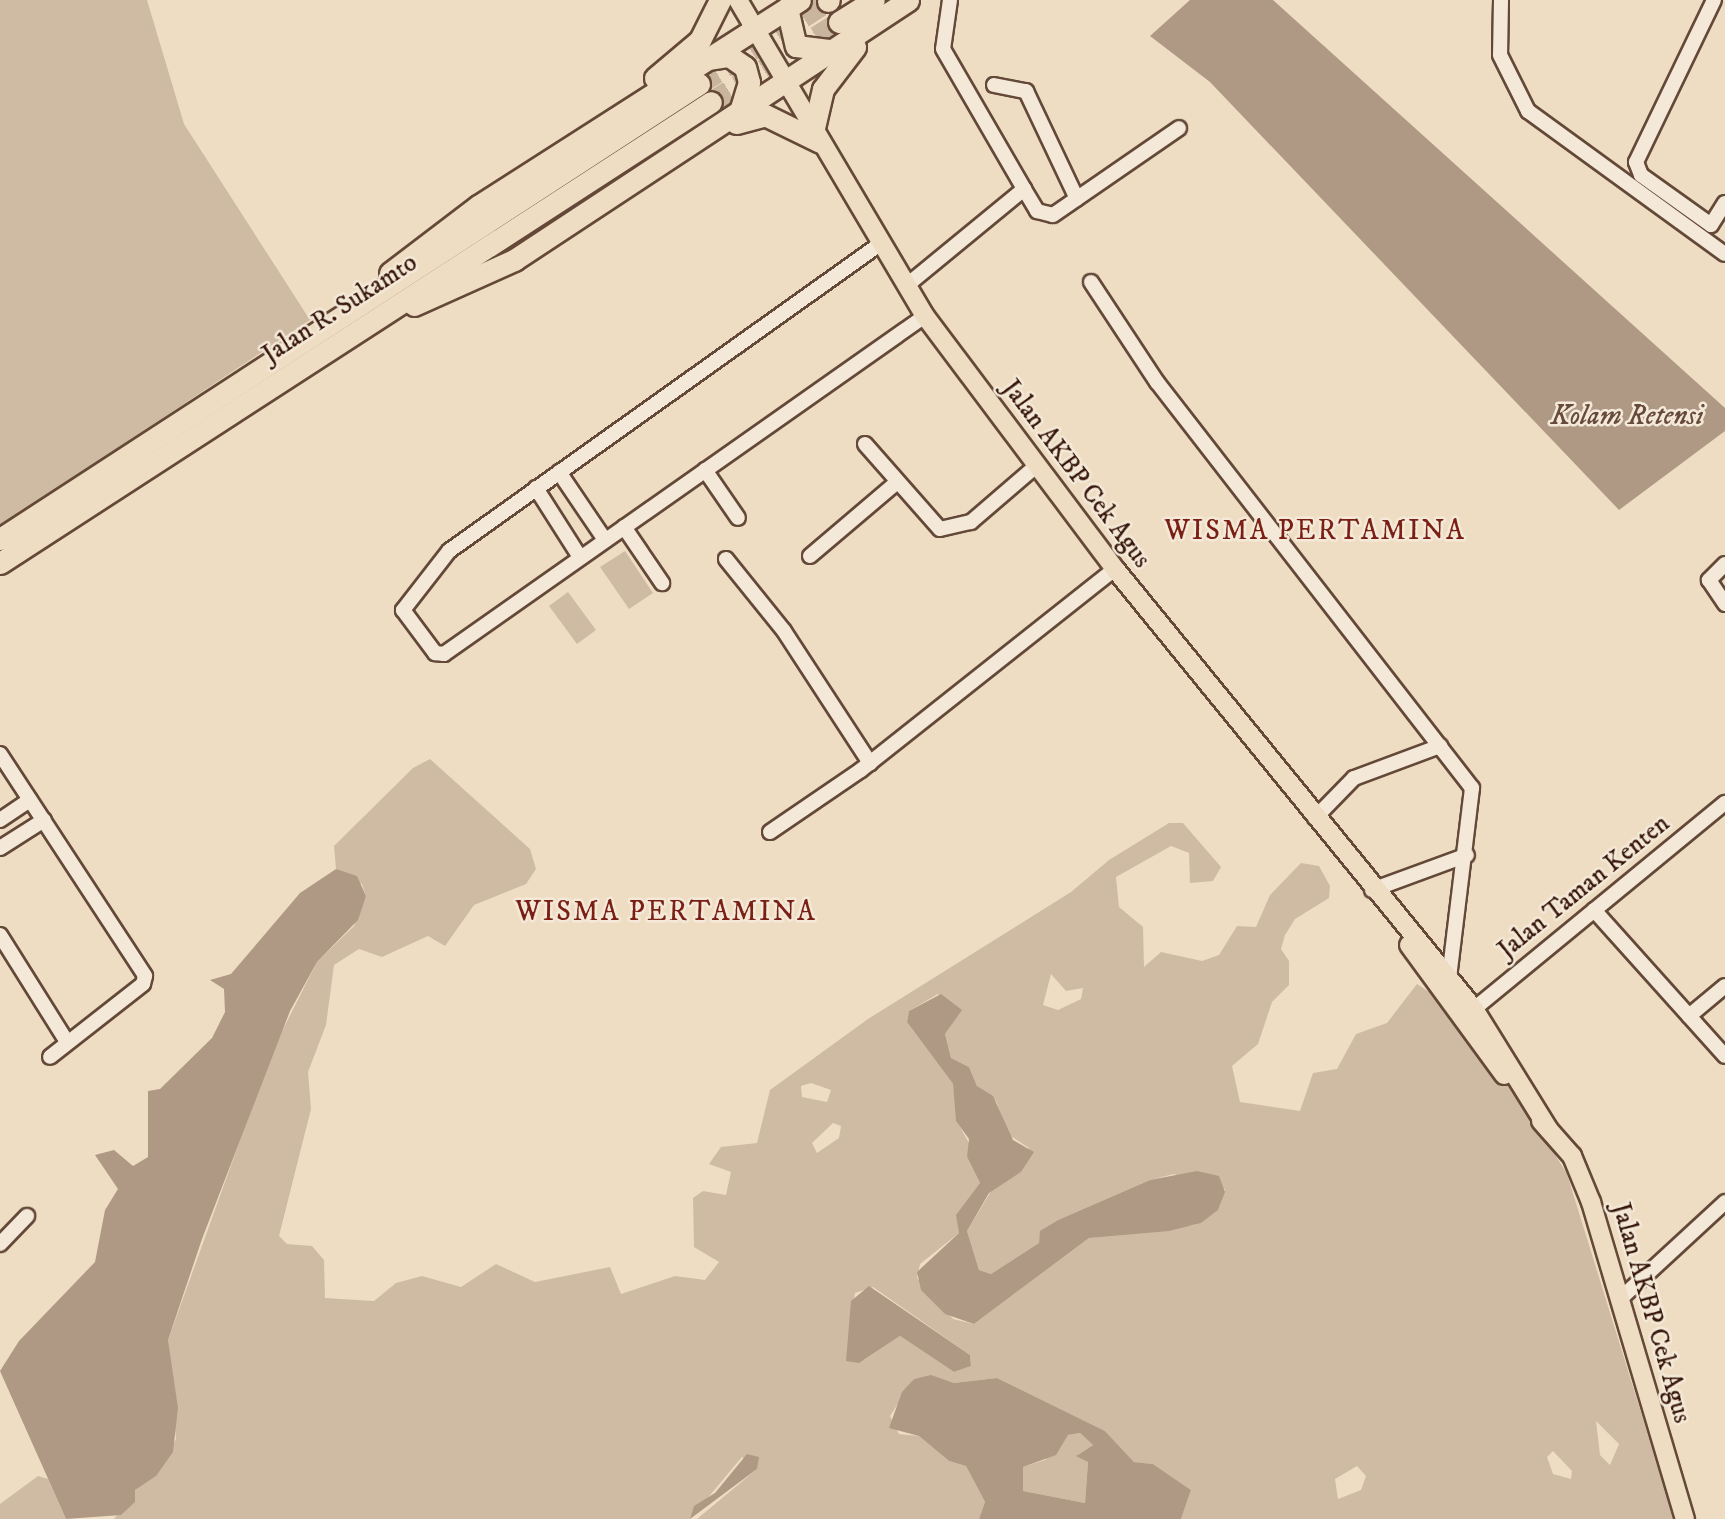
<!DOCTYPE html>
<html>
<head>
<meta charset="utf-8">
<style>
  body { margin:0 }
  #map { position:relative; width:1725px; height:1519px; overflow:hidden; background:#eeddc3; font-family:"IM FELL DW Pica",serif }
  div>[style] { position:absolute }
  [style*='--x'] { left:calc(var(--x)*1px); top:calc(var(--y)*1px); width:calc(var(--w)*1px); rotate:calc(var(--a)*1deg) }
  .green>* { inset:0; background:#cfbba3 }
  .water>* { inset:0; background:#af9984 }
  .highway-tunnel>* { height:21px; margin-top:-10.5px; transform-origin:0; background:repeating-linear-gradient(90deg,#c9b59e 0 21px,transparent 0 31px) }
  .roads { filter:drop-shadow(2px 0 #644838) drop-shadow(-2px 0 #644838) drop-shadow(0 2px #644838) drop-shadow(0 -2px #644838) }
  .minor>* { height:14px; margin:-7px; padding:0 7px; transform-origin:7px; border-radius:7px; background:#f4e9d8 }
  .major>* { height:18px; margin:-9px; padding:0 9px; transform-origin:9px; border-radius:9px; background:#eeddc3 }
  .highway>* { height:21px; margin:-10.5px; padding:0 10.5px; transform-origin:10.5px; border-radius:10.5px; background:#eeddc3 }
  span { translate:-50% -50%; white-space:nowrap; text-align:center; line-height:1.15; -webkit-text-stroke:5px #f4e9d8; paint-order:stroke }
  .street-label { font-size:26px; color:#361609 }
  .water-label { font-size:28px; color:#664a3a; font-style:italic }
  .neighbourhood-label { font-size:28px; color:#7a1f14; letter-spacing:2px }
</style>
</head>
<body>
<div id="map">
  <div class="green">
    <i style="clip-path:polygon(0 0,147px 0,184px 124px,310px 320px,0 526px)"></i>
    <i style="clip-path:polygon(625px 551px,653px 593px,629px 609px,600px 567px)"></i>
    <i style="clip-path:polygon(568px 592px,596px 630px,577px 644px,549px 606px)"></i>
    <i style="clip-path:polygon(evenodd,430px 759px,530px 849px,536px 869px,526px 884px,474px 905px,445px 946px,428px 936px,382px 957px,359px 949px,334px 965px,326px 1025px,308px 1072px,311px 1109px,279px 1236px,287px 1244px,312px 1246px,324px 1260px,325px 1298px,374px 1301px,396px 1283px,422px 1276px,461px 1287px,496px 1264px,535px 1282px,610px 1267px,621px 1294px,675px 1276px,705px 1280px,719px 1262px,694px 1247px,693px 1198px,703px 1191px,726px 1195px,731px 1172px,709px 1164px,721px 1147px,757px 1143px,770px 1090px,868px 1019px,1071px 892px,1109px 860px,1169px 823px,1183px 823px,1221px 867px,1213px 881px,1190px 883px,1189px 853px,1171px 846px,1116px 877px,1119px 907px,1143px 927px,1144px 967px,1161px 952px,1202px 961px,1219px 955px,1237px 926px,1256px 927px,1270px 895px,1301px 863px,1319px 866px,1330px 886px,1329px 898px,1295px 919px,1285px 935px,1281px 949px,1289px 961px,1289px 985px,1272px 1002px,1258px 1044px,1232px 1066px,1240px 1102px,1300px 1111px,1313px 1073px,1337px 1069px,1356px 1034px,1387px 1023px,1417px 984px,1473px 1021px,1567px 1174px,1674px 1519px,1181px 1519px,1191px 1490px,1153px 1464px,1134px 1462px,1105px 1431px,997px 1378px,954px 1383px,931px 1376px,914px 1379px,890px 1416px,899px 1434px,919px 1436px,949px 1461px,966px 1466px,985px 1502px,979px 1519px,697px 1519px,757px 1469px,742px 1457px,690px 1519px,114px 1519px,139px 1485px,156px 1476px,176px 1439px,168px 1340px,273px 1049px,317px 962px,354px 926px,366px 896px,362px 884px,336px 869px,334px 846px,413px 768px,430px 759px,1051px 974px,1066px 991px,1083px 988px,1081px 999px,1058px 1010px,1043px 1005px,1051px 974px,430px 759px,938px 994px,952px 1024px,945px 1034px,951px 1058px,969px 1067px,977px 1086px,996px 1101px,1009px 1135px,1029px 1148px,1021px 1172px,993px 1188px,967px 1231px,979px 1270px,991px 1274px,1039px 1243px,1041px 1231px,1058px 1220px,1150px 1180px,1174px 1174px,1225px 1189px,1218px 1210px,1195px 1225px,1089px 1238px,974px 1324px,953px 1319px,917px 1278px,920px 1264px,959px 1233px,980px 1183px,967px 1157px,970px 1145px,958px 1123px,953px 1084px,907px 1022px,909px 1011px,938px 994px,430px 759px,811px 1083px,831px 1090px,827px 1102px,802px 1097px,801px 1086px,811px 1083px,430px 759px,833px 1123px,841px 1126px,839px 1138px,817px 1153px,812px 1143px,833px 1123px,430px 759px,873px 1287px,970px 1355px,971px 1366px,954px 1372px,900px 1336px,864px 1360px,849px 1328px,855px 1293px,873px 1287px,430px 759px,1596px 1421px,1619px 1444px,1610px 1465px,1600px 1455px,1596px 1421px,430px 759px,1553px 1451px,1572px 1471px,1571px 1479px,1553px 1474px,1547px 1457px,1553px 1451px,430px 759px,1357px 1466px,1366px 1476px,1361px 1490px,1338px 1499px,1335px 1479px,1357px 1466px)"></i>
    <i style="clip-path:polygon(1080px 1433px,1093px 1445px,1077px 1455px,1088px 1461px,1085px 1503px,1023px 1491px,1023px 1467px,1045px 1460px,1068px 1435px)"></i>
    <i style="clip-path:polygon(38px 1476px,48px 1479px,66px 1519px,0 1519px,0 1504px)"></i>
  </div>
  <div class="water">
    <i style="clip-path:polygon(1190px 0,1273px 0,1725px 408px,1725px 431px,1619px 510px,1210px 82px,1150px 36px)"></i>
    <i style="clip-path:polygon(336px 869px,357px 876px,366px 896px,358px 920px,317px 962px,290px 1011px,202px 1239px,168px 1340px,178px 1408px,173px 1452px,156px 1476px,135px 1490px,135px 1502px,121px 1515px,66px 1519px,0 1371px,19px 1341px,95px 1262px,105px 1210px,118px 1189px,95px 1155px,114px 1150px,133px 1166px,148px 1157px,148px 1091px,160px 1089px,212px 1038px,225px 1012px,224px 989px,210px 980px,231px 974px,300px 893px)"></i>
    <i style="clip-path:polygon(941px 994px,962px 1010px,945px 1034px,951px 1058px,969px 1067px,977px 1086px,993px 1096px,1013px 1140px,1034px 1152px,1021px 1172px,989px 1193px,967px 1231px,979px 1270px,991px 1274px,1039px 1243px,1040px 1231px,1058px 1220px,1150px 1180px,1197px 1171px,1219px 1176px,1225px 1192px,1218px 1210px,1201px 1223px,1169px 1231px,1089px 1238px,974px 1324px,945px 1314px,921px 1290px,917px 1272px,959px 1233px,956px 1215px,980px 1183px,967px 1157px,969px 1139px,956px 1121px,953px 1084px,907px 1022px,909px 1011px)"></i>
    <i style="clip-path:polygon(869px 1286px,970px 1355px,971px 1366px,954px 1372px,900px 1336px,859px 1363px,846px 1361px,851px 1301px)"></i>
    <i style="clip-path:polygon(evenodd,931px 1375px,954px 1383px,997px 1378px,1105px 1431px,1134px 1462px,1153px 1464px,1191px 1490px,1181px 1519px,979px 1519px,985px 1502px,966px 1466px,949px 1461px,919px 1436px,889px 1428px,902px 1392px,914px 1379px,931px 1375px,1080px 1433px,1093px 1445px,1076px 1456px,1088px 1462px,1085px 1503px,1023px 1491px,1023px 1467px,1056px 1455px,1068px 1435px,1080px 1433px)"></i>
    <i style="clip-path:polygon(747px 1454px,759px 1457px,757px 1469px,690px 1519px,694px 1506px,715px 1493px)"></i>
  </div>
  <div class="highway-tunnel">
    <i style="--x:699;--y:84;--w:153;--a:-32.8"></i>
    <i style="--x:711;--y:102;--w:151;--a:-32"></i>
  </div>
  <div class="roads">
    <div class="minor">
      <i style="--x:950;--y:0;--w:49;--a:98.1"></i>
      <i style="--x:943;--y:49;--w:162;--a:59.9"></i>
      <i style="--x:1501;--y:0;--w:55;--a:91"></i>
      <i style="--x:1500;--y:55;--w:63;--a:63.4"></i>
      <i style="--x:1528;--y:111;--w:243;--a:36"></i>
      <i style="--x:1714;--y:0;--w:180;--a:115.7"></i>
      <i style="--x:1636;--y:162;--w:14;--a:69"></i>
      <i style="--x:1641;--y:175;--w:86;--a:35.5"></i>
      <i style="--x:1711;--y:225;--w:26;--a:-58"></i>
      <i style="--x:994;--y:85;--w:33;--a:11"></i>
      <i style="--x:1026;--y:91;--w:119;--a:64.7"></i>
      <i style="--x:880;--y:244;--w:529;--a:144.54"></i>
      <i style="--x:449;--y:551;--w:75;--a:127.9"></i>
      <i style="--x:403;--y:610;--w:54;--a:53.3"></i>
      <i style="--x:435;--y:653;--w:9;--a:6"></i>
      <i style="--x:444;--y:654;--w:588;--a:-35.1"></i>
      <i style="--x:1091;--y:282;--w:120;--a:56.6"></i>
      <i style="--x:1157;--y:382;--w:514;--a:52.19"></i>
      <i style="--x:1472;--y:788;--w:190;--a:96.9"></i>
      <i style="--x:906;--y:286;--w:153;--a:-39.4"></i>
      <i style="--x:1024;--y:189;--w:26;--a:59"></i>
      <i style="--x:1037;--y:211;--w:16;--a:14"></i>
      <i style="--x:1053;--y:215;--w:153;--a:-34.6"></i>
      <i style="--x:865;--y:444;--w:113;--a:48.6"></i>
      <i style="--x:940;--y:529;--w:32;--a:-13"></i>
      <i style="--x:971;--y:522;--w:84;--a:-40.7"></i>
      <i style="--x:705;--y:470;--w:58;--a:55.5"></i>
      <i style="--x:559;--y:472;--w:82;--a:55.9"></i>
      <i style="--x:536;--y:488;--w:82;--a:57.5"></i>
      <i style="--x:624;--y:527;--w:68;--a:55.8"></i>
      <i style="--x:810;--y:556;--w:111;--a:-40.3"></i>
      <i style="--x:726;--y:559;--w:92;--a:51.1"></i>
      <i style="--x:784;--y:631;--w:158;--a:56.9"></i>
      <i style="--x:1725;--y:564;--w:23;--a:135"></i>
      <i style="--x:1709;--y:580;--w:29;--a:56"></i>
      <i style="--x:0;--y:754;--w:265;--a:56.8"></i>
      <i style="--x:145;--y:976;--w:8;--a:104"></i>
      <i style="--x:143;--y:984;--w:118;--a:141.9"></i>
      <i style="--x:1315;--y:818;--w:56;--a:-45.7"></i>
      <i style="--x:1354;--y:778;--w:92;--a:-20.4"></i>
      <i style="--x:0;--y:820;--w:36;--a:-34"></i>
      <i style="--x:770;--y:832;--w:110;--a:-34.3"></i>
      <i style="--x:861;--y:770;--w:324;--a:-38.4"></i>
      <i style="--x:0;--y:848;--w:52;--a:-32.5"></i>
      <i style="--x:1372;--y:890;--w:101;--a:-20.2"></i>
      <i style="--x:1594;--y:910;--w:196;--a:48.1"></i>
      <i style="--x:0;--y:935;--w:126;--a:57.9"></i>
      <i style="--x:1474;--y:1009;--w:325;--a:-39.4"></i>
      <i style="--x:1689;--y:1016;--w:47;--a:-39.8"></i>
      <i style="--x:0;--y:1244;--w:39;--a:-46"></i>
      <i style="--x:1620;--y:1299;--w:143;--a:-42.7"></i>
    </div>
    <div class="major">
      <i style="--x:738;--y:0;--w:367;--a:59.4"></i>
      <i style="--x:925;--y:316;--w:316;--a:53.1"></i>
      <i style="--x:1115;--y:569;--w:568;--a:50.79"></i>
      <i style="--x:1474;--y:1009;--w:142;--a:58.2"></i>
      <i style="--x:1409;--y:945;--w:161;--a:53.8"></i>
      <i style="--x:1541;--y:1121;--w:47;--a:48.5"></i>
      <i style="--x:1572;--y:1156;--w:50;--a:67.6"></i>
      <i style="--x:1591;--y:1202;--w:331;--a:73.5"></i>
    </div>
    <div class="highway">
      <i style="--x:828;--y:1;--w:1;--a:-45"></i>
      <i style="--x:787;--y:8;--w:39;--a:77"></i>
      <i style="--x:796;--y:46;--w:39;--a:7"></i>
      <i style="--x:839;--y:22;--w:41;--a:-32.2"></i>
      <i style="--x:709;--y:59;--w:20;--a:-9"></i>
      <i style="--x:729;--y:56;--w:19;--a:35"></i>
      <i style="--x:745;--y:67;--w:16;--a:75"></i>
      <i style="--x:749;--y:82;--w:30;--a:107"></i>
      <i style="--x:655;--y:78;--w:59;--a:-40.2"></i>
      <i style="--x:700;--y:40;--w:45;--a:-63.4"></i>
      <i style="--x:736;--y:123;--w:30;--a:-15"></i>
      <i style="--x:765;--y:115;--w:61;--a:26.1"></i>
      <i style="--x:813;--y:132;--w:44;--a:-76.9"></i>
      <i style="--x:823;--y:89;--w:53;--a:-52.7"></i>
      <i style="--x:390;--y:273;--w:111;--a:-37.3"></i>
      <i style="--x:478;--y:206;--w:382;--a:-32.6"></i>
      <i style="--x:414;--y:305;--w:110;--a:-24.2"></i>
      <i style="--x:514;--y:260;--w:472;--a:-33.4"></i>
      <i style="--x:0;--y:539;--w:834;--a:-33.06"></i>
      <i style="--x:0;--y:563;--w:847;--a:-32.96"></i>
    </div>
  </div>
  <div class="street-label">
    <span style="left:340px;top:309px;rotate:-33deg">Jalan R. Sukamto</span>
    <span style="left:1076px;top:474px;rotate:53deg">Jalan AKBP Cek Agus</span>
    <span style="left:1584px;top:887px;rotate:-39deg">Jalan Taman Kenten</span>
    <span style="left:1651px;top:1313px;rotate:74deg">Jalan AKBP Cek Agus</span>
  </div>
  <div class="water-label">
    <span style="left:1627px;top:416px">Kolam Retensi</span>
  </div>
  <div class="neighbourhood-label">
    <span style="left:1315px;top:531px">WISMA PERTAMINA</span>
    <span style="left:666px;top:912px">WISMA PERTAMINA</span>
  </div>
</div>
</body>
</html>
